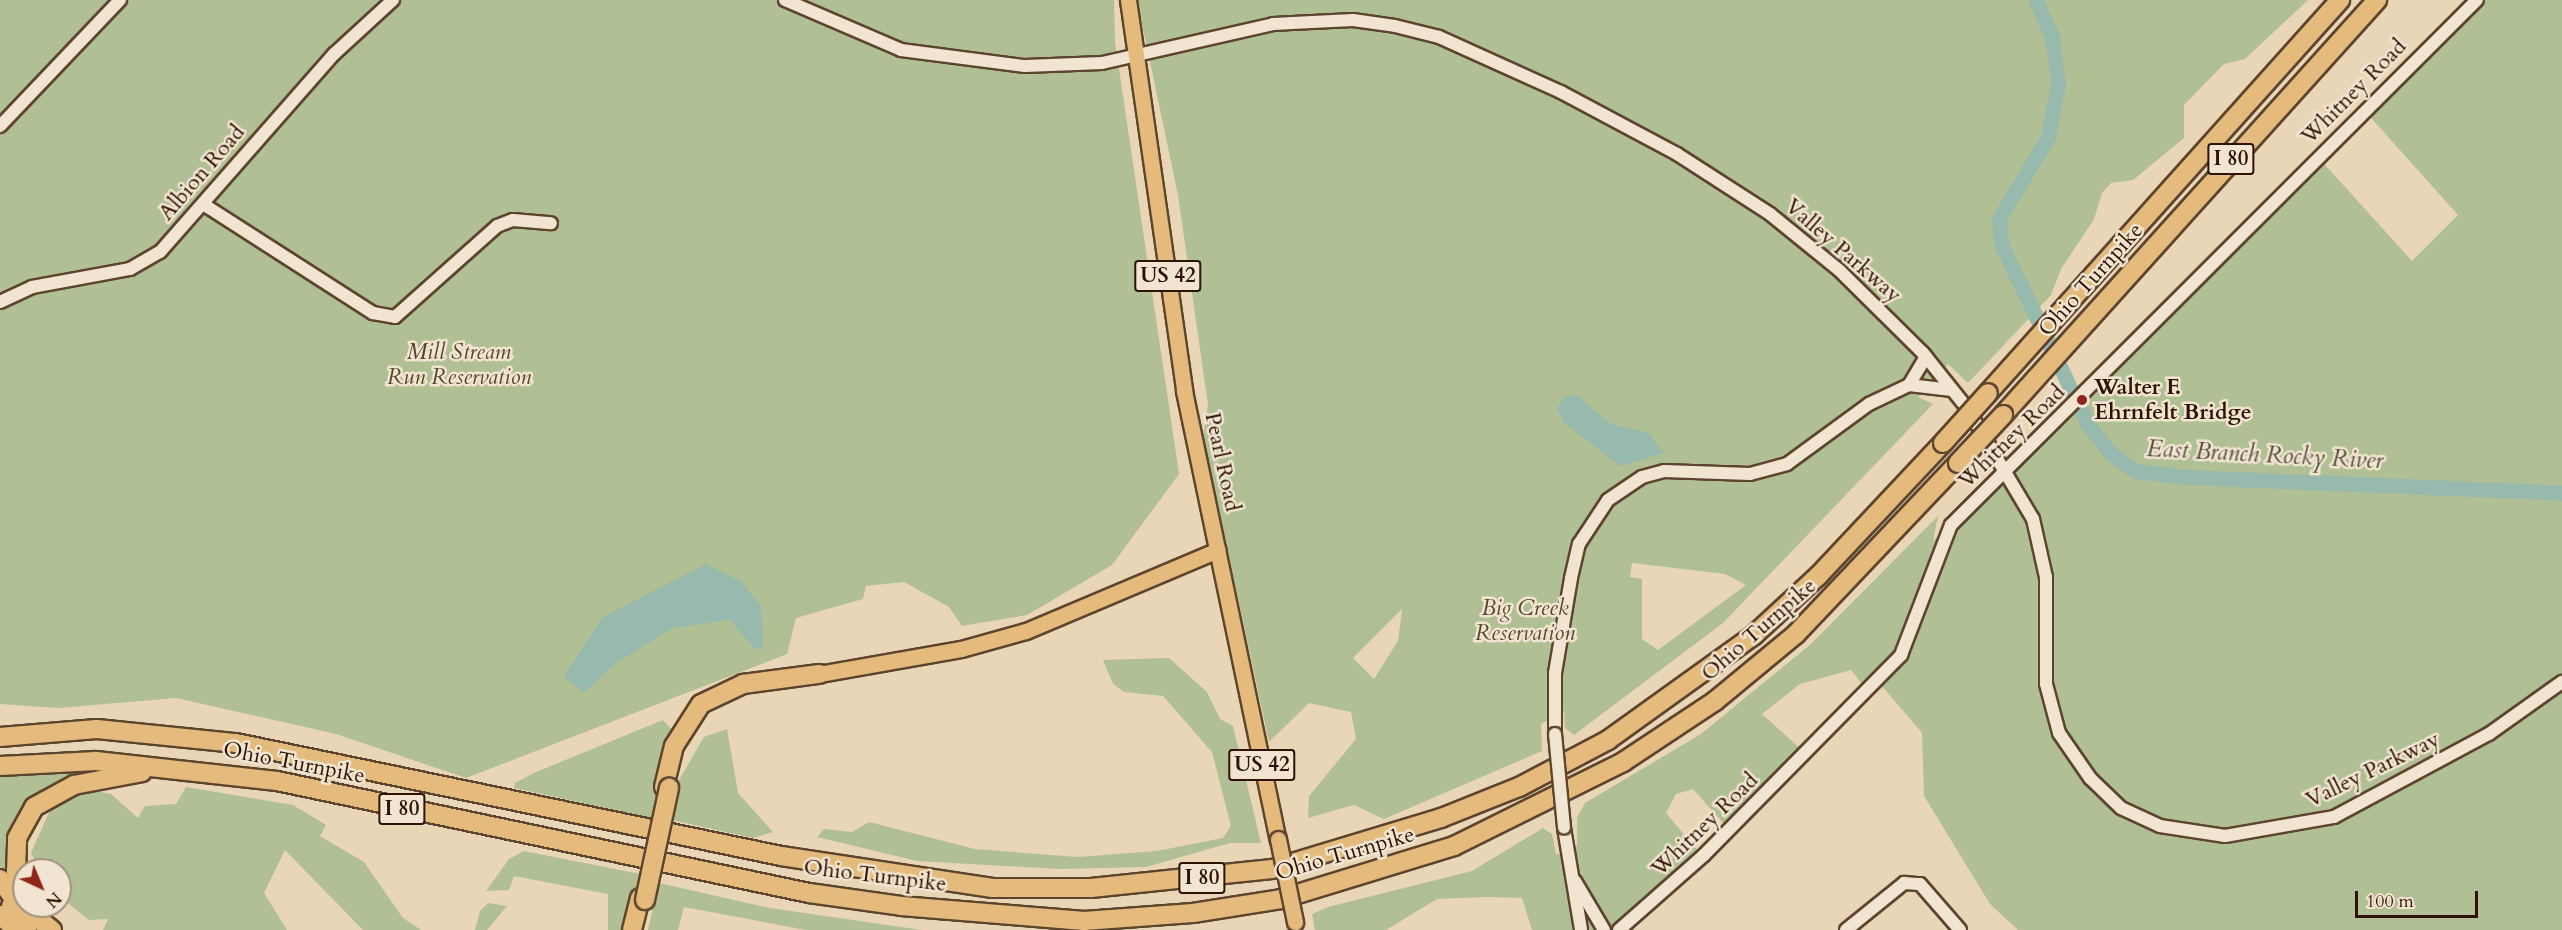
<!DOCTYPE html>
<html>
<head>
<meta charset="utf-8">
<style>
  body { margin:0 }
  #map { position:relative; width:2562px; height:930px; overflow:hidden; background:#e9d6b7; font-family:Cardo,serif }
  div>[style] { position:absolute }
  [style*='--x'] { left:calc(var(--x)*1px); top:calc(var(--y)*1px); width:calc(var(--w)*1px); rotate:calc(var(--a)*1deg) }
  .green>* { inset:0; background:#b0bf94 }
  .water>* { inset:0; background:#97b9ae }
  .river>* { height:15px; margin:-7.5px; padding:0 7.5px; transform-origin:7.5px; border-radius:7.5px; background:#97b9ae }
  .roads { filter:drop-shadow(2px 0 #5d442e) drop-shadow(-2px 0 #5d442e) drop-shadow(0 2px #5d442e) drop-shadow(0 -2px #5d442e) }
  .minor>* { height:12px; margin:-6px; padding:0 6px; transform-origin:6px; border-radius:6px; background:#f1e4d0 }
  .major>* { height:15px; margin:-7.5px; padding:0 7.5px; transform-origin:7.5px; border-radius:7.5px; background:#e4bb7c }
  .highway>* { height:18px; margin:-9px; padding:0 9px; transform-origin:9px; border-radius:9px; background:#e4bb7c }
  .bridges { filter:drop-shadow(2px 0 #5d442e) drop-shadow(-2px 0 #5d442e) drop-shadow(0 2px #5d442e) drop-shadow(0 -2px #5d442e) }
  .minor-bridge>* { height:12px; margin:-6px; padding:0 6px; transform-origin:6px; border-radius:6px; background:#f1e4d0 }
  .major-bridge>* { height:15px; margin:-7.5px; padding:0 7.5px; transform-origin:7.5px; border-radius:7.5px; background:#e4bb7c }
  .highway-bridge>* { height:18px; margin:-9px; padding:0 9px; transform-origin:9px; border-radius:9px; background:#e4bb7c }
  .dots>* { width:16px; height:16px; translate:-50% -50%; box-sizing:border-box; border:3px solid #f1e4d0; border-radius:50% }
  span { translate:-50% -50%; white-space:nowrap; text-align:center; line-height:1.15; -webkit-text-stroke:5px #f1e4d0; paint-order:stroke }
  .shield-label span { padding:2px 4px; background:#f1e4d0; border:2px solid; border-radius:4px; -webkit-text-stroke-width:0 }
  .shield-label { font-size:21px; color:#2e1300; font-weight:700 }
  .street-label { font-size:22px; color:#2e1300 }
  .park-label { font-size:22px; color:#55472c; font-style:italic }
  .poi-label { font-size:22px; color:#2e1300; font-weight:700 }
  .left { translate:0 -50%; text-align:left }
  .water-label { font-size:24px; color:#534d3d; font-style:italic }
  .north { position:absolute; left:12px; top:858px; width:60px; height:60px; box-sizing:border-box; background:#f1e4d0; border:2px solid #a3907d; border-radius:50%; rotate:136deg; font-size:16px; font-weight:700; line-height:24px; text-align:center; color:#2e1300 }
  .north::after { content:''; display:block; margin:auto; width:21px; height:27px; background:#8f2418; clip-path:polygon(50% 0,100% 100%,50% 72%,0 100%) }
  .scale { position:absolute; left:2355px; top:891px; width:123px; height:27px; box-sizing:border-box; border:3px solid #2e1300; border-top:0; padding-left:8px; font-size:18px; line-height:21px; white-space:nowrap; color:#2e1300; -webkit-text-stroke:4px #f1e4d0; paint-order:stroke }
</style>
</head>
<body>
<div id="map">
  <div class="green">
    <i style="clip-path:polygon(0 0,1114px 0,1115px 42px,1179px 474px,1112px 565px,1027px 615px,962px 626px,949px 607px,904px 582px,866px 586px,863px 599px,796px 618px,787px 654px,466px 778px,336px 734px,176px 698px,58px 708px,0 704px)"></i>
    <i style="clip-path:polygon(evenodd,1137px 0,2308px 0,2245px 59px,2224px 64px,2184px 105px,2184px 138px,2133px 180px,2111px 183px,2102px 193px,2094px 219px,2061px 269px,2051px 295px,1968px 383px,1948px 364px,1918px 397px,1933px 404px,1723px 623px,1574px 735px,1565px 728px,1564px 711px,1541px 724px,1542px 751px,1384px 819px,1354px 805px,1308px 818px,1309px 796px,1356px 739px,1351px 712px,1309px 703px,1269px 742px,1224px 533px,1211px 533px,1198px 471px,1208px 405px,1178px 195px,1137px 0,1632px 563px,1725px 574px,1746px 585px,1658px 650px,1642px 639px,1642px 579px,1630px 577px,1632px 563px,1137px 0,1402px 609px,1398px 641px,1374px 679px,1353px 658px,1402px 609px)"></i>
    <i style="clip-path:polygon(2476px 0,2562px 0,2562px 930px,2018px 930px,1990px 904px,1924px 796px,1922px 733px,1875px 678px,1865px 688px,1851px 670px,1800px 684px,1762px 714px,1802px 750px,1725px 825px,1693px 789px,1676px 794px,1666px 813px,1699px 852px,1623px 930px,1532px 930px,1522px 898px,1488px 897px,1437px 899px,1386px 930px,1315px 930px,1312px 914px,1328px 907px,1472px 871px,1543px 828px,1552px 834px,1556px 855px,1577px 846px,1577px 818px,1585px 803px,1701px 734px,1811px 644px,1938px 516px,1933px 541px,2317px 156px,2412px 261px,2458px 215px,2364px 110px)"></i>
    <i style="clip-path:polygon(1169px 658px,1207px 692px,1220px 719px,1233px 726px,1261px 843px,1230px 843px,1146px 867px,1060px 869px,917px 861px,817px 837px,824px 829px,852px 832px,869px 822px,975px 849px,1078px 857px,1157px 851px,1223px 838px,1231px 826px,1212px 752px,1163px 696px,1124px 692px,1113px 684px,1103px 660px)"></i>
    <i style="clip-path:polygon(663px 720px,674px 732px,652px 818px,514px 788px,515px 783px,536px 772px)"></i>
    <i style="clip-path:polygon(727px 729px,738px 793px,773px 832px,753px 838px,667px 819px,674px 789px,704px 737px)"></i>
    <i style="clip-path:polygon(108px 770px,39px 792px,15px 822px,6px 878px,0 866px,0 776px)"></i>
    <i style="clip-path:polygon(186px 787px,293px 805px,326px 825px,320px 836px,364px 862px,403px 918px,421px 930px,363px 930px,285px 850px,264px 893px,287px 930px,103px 930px,108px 919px,89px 920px,60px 897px,60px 870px,40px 870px,31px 853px,51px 808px,88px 790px,111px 794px,138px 818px,145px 806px,176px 804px)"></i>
    <i style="clip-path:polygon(524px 851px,640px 874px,628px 930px,608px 930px,608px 894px,514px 876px,509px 890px,486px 891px,509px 859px)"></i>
    <i style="clip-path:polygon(659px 883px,770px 908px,922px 930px,806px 930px,684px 907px,678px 930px,648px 930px)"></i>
    <i style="clip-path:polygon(488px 903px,507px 906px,487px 930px,475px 930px,480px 911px)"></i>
  </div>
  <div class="water">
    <i style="clip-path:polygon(1577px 395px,1609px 423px,1648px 433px,1664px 453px,1620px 466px,1564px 423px,1557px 409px,1564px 397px)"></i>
    <i style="clip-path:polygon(705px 564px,742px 582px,761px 606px,763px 650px,754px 648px,730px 620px,672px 628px,615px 664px,584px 693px,564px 676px,603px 617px)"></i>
  </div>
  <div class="river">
    <i style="--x:2036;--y:0;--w:40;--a:66.6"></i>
    <i style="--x:2052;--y:37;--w:46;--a:82.6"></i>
    <i style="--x:2058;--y:83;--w:55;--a:100.5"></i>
    <i style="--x:2048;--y:137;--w:96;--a:120.9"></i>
    <i style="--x:1999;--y:219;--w:25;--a:85"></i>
    <i style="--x:2001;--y:244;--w:199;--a:64.3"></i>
    <i style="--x:2087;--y:423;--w:39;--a:52"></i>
    <i style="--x:2111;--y:454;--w:29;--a:35"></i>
    <i style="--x:2135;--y:471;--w:52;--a:6.6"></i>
    <i style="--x:2187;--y:477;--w:375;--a:2.4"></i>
  </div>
  <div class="roads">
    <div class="minor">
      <i style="--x:785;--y:0;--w:126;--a:23.3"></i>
      <i style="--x:901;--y:50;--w:125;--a:7.4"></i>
      <i style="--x:1025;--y:66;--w:77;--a:-2.2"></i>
      <i style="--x:1102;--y:63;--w:175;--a:-12.8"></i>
      <i style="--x:1273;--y:24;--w:80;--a:-2.9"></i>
      <i style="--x:1353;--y:20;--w:42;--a:8.1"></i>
      <i style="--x:1395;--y:26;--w:45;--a:14"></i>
      <i style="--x:1439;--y:37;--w:134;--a:24.3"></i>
      <i style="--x:1561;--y:92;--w:132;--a:28.1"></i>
      <i style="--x:1677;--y:154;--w:111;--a:32.8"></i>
      <i style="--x:1770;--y:214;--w:89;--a:39.1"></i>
      <i style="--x:1839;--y:270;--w:118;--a:44.7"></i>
      <i style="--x:1923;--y:353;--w:70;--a:51.3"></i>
      <i style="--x:1967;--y:408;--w:129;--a:59.3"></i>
      <i style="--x:2033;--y:519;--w:59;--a:77.4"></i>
      <i style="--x:2046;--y:577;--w:107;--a:90"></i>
      <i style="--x:2046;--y:684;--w:51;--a:75.1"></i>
      <i style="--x:2059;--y:733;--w:55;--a:55.4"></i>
      <i style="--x:2090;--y:778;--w:43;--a:44.1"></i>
      <i style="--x:2121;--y:808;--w:43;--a:24.8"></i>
      <i style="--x:2160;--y:826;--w:66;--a:8.7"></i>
      <i style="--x:2225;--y:836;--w:111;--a:-9.9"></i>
      <i style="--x:2334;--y:817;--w:176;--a:-28.2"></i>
      <i style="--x:2489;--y:734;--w:90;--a:-35.5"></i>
      <i style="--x:0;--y:126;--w:174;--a:-46.4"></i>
      <i style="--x:203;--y:204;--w:202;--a:32.7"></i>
      <i style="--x:373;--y:313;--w:22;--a:10"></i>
      <i style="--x:395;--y:317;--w:137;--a:-41.7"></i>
      <i style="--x:497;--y:226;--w:17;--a:-21"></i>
      <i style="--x:513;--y:220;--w:38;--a:5"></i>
      <i style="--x:0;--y:302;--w:35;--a:-25"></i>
      <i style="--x:32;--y:287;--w:100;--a:-10.4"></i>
      <i style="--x:130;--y:269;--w:34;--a:-30"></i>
      <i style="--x:160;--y:252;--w:264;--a:-48.7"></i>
      <i style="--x:334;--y:54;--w:80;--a:-42.5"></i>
      <i style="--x:1909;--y:385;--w:33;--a:-59"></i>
      <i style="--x:1555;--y:734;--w:61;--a:-90"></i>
      <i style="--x:1555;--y:673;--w:96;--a:-80.4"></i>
      <i style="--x:1571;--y:578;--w:35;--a:-77"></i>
      <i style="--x:1579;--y:544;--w:53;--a:-56.6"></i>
      <i style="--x:1608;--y:500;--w:41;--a:-34.1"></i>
      <i style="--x:1642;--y:477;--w:23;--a:-15"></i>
      <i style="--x:1664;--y:471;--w:86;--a:2"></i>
      <i style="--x:1750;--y:474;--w:38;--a:-15"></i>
      <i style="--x:1787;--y:464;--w:102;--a:-36.2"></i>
      <i style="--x:1869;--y:404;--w:44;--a:-25.4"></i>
      <i style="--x:1909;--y:385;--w:43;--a:6.6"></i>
      <i style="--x:1564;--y:828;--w:103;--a:80.5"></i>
      <i style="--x:1575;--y:881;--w:57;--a:59.4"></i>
      <i style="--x:1619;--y:930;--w:113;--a:-41.4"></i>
      <i style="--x:1704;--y:855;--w:281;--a:-45.4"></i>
      <i style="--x:1901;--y:655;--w:139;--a:-69"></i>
      <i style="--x:1951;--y:525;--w:743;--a:-44.95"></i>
      <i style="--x:1846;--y:930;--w:75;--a:-39"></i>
      <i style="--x:1904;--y:883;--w:16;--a:4"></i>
      <i style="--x:1920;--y:884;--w:61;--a:49"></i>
    </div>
    <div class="major">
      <i style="--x:1128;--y:0;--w:395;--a:81.8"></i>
      <i style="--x:1184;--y:391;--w:458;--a:78.2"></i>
      <i style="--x:819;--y:674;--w:144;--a:-10"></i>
      <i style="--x:961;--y:649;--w:67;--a:-15.5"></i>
      <i style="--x:1026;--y:631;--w:208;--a:-22.9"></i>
    </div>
    <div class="highway">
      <i style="--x:1988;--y:393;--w:528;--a:-48.15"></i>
      <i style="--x:2003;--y:415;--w:559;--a:-47.97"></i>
      <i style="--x:0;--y:737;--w:97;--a:-4.7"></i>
      <i style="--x:97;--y:729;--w:140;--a:5.8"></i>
      <i style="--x:236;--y:743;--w:557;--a:11.71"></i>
      <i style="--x:781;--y:856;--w:214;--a:8.6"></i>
      <i style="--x:993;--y:888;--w:98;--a:0"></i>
      <i style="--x:1091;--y:888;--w:182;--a:-6"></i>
      <i style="--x:1272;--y:869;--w:177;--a:-16.8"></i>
      <i style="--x:1441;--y:818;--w:84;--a:-21.7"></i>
      <i style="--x:1519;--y:787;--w:101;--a:-27.8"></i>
      <i style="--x:1608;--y:740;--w:180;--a:-35.7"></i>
      <i style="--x:1754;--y:635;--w:87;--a:-42.7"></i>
      <i style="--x:1818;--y:576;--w:183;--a:-46.8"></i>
      <i style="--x:0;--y:766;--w:96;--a:-3"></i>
      <i style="--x:96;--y:761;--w:182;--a:6.3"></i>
      <i style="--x:277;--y:781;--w:544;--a:11.89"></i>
      <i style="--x:809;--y:893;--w:93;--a:8"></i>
      <i style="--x:901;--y:906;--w:184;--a:4.7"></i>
      <i style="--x:1084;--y:921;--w:109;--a:-4.2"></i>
      <i style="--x:1193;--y:913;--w:89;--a:-9"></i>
      <i style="--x:1281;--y:899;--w:181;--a:-17"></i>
      <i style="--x:1454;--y:846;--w:189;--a:-26.4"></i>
      <i style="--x:1623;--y:762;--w:110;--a:-33.5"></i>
      <i style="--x:1715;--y:701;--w:105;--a:-39.6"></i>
      <i style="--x:1796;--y:634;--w:236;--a:-46.5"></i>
      <i style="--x:664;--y:787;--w:42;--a:-76.3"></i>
      <i style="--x:674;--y:746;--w:50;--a:-57.3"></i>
      <i style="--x:701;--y:704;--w:47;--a:-25.5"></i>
      <i style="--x:743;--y:684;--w:77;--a:-7.5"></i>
      <i style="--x:0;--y:879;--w:24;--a:55"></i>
      <i style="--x:14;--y:899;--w:49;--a:39.2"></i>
      <i style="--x:24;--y:891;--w:21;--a:-113"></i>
      <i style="--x:16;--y:872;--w:34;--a:-88"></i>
      <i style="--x:17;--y:838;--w:35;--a:-61"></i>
      <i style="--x:34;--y:807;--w:46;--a:-28.8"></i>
      <i style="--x:74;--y:785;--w:69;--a:-10.8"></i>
      <i style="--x:11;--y:906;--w:29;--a:56"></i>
      <i style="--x:0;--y:915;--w:22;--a:43"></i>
      <i style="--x:632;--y:930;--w:33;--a:-76"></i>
    </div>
  </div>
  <div class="bridges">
    <div class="minor-bridge">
      <i style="--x:1555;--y:734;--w:94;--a:84.5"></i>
    </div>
    <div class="major-bridge">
      <i style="--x:1278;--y:839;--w:85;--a:78.4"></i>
    </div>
    <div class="highway-bridge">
      <i style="--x:1943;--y:443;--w:67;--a:-48"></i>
      <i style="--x:1958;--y:463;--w:66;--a:-46.8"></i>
      <i style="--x:645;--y:900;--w:115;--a:-77.9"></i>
    </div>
  </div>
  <div class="dots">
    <i style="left:2082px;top:400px;background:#8f2418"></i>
  </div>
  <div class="shield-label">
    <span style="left:2231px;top:159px">I 80</span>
    <span style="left:1168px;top:276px">US 42</span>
    <span style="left:1262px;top:765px">US 42</span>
    <span style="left:402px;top:809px">I 80</span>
    <span style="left:1202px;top:878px">I 80</span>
  </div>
  <div class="street-label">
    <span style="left:2354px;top:92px;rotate:-45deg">Whitney Road</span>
    <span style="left:202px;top:173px;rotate:-49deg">Albion Road</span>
    <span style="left:1843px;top:251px;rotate:41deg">Valley Parkway</span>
    <span style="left:2091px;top:280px;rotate:-48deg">Ohio Turnpike</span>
    <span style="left:2012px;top:437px;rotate:-44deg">Whitney Road</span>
    <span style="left:1222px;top:462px;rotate:78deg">Pearl Road</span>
    <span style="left:1759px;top:630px;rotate:-41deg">Ohio Turnpike</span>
    <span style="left:294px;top:763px;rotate:11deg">Ohio Turnpike</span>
    <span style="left:2373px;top:770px;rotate:-26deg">Valley Parkway</span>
    <span style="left:1705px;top:825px;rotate:-44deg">Whitney Road</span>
    <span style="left:1345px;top:854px;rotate:-16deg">Ohio Turnpike</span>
    <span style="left:875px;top:876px;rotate:7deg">Ohio Turnpike</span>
  </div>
  <div class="park-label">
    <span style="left:459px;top:365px">Mill Stream<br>Run Reservation</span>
    <span style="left:1525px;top:621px">Big Creek<br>Reservation</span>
  </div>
  <div class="poi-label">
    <span class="left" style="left:2094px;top:400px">Walter F.<br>Ehrnfelt Bridge</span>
  </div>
  <div class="water-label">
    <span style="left:2265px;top:455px;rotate:3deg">East Branch Rocky River</span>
  </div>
  <div class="north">N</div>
  <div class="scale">100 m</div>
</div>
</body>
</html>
